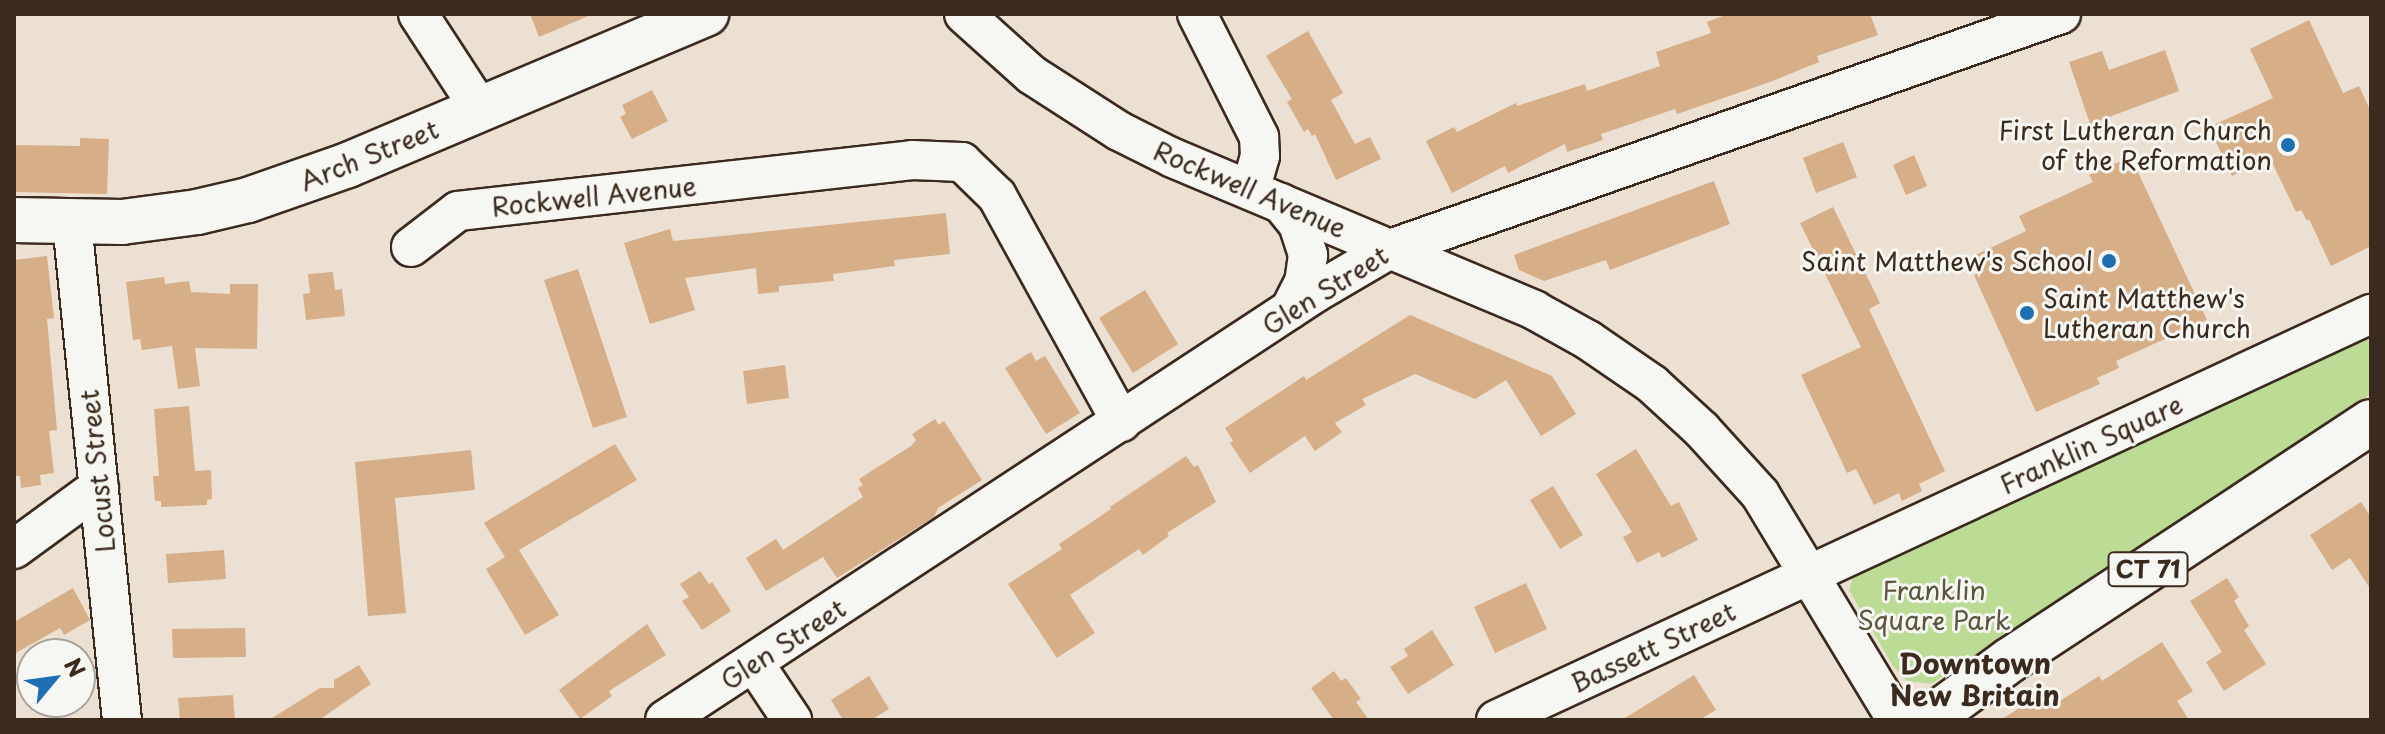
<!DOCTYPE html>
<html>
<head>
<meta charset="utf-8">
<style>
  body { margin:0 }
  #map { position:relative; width:2385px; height:734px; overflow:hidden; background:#ece0d2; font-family:"Playpen Sans",sans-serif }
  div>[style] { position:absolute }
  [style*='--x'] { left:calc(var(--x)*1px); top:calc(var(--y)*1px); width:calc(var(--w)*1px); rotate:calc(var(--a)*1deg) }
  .green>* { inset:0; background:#bcdc96 }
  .building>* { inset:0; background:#d6ae87 }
  .roads { filter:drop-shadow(2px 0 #3b2a1e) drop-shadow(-2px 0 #3b2a1e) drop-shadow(0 2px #3b2a1e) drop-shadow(0 -2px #3b2a1e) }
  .minor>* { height:38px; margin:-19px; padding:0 19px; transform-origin:19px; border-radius:19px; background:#f6f6f2 }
  .major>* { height:44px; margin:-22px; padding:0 22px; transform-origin:22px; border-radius:22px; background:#f6f6f2 }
  .dots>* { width:22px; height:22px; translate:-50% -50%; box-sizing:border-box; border:4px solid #f6f6f2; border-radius:50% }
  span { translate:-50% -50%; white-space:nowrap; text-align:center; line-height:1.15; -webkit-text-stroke:6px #f6f6f2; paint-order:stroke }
  .shield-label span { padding:2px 6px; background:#f6f6f2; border:2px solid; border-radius:6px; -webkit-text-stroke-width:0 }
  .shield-label { font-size:24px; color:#3b2a1e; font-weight:700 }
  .poi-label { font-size:26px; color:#3b2a1e }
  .right { translate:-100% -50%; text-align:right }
  .left { translate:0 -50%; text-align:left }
  .street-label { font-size:26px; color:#3b2a1e }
  .park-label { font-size:26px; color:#5b563c }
  .neighbourhood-label { font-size:28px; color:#3b2a1e; font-weight:700 }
  .frame { position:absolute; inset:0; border:16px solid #3b2a1e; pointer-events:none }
  .north { position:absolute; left:16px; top:638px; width:80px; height:80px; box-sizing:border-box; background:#f6f6f2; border:2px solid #aba49d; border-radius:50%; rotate:61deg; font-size:22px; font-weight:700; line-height:32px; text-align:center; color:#3b2a1e }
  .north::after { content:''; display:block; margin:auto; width:28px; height:36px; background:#1f6fb2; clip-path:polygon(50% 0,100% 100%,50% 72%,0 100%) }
</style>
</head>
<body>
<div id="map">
  <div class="green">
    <i style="clip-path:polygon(2371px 332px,2371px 394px,1931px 684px,1907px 681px,1893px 666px,1849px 590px,1855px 571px)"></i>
  </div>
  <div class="building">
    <i style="clip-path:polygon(530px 14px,593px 14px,539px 37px)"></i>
    <i style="clip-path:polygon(1728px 14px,1870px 14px,1878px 35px,1817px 56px,1819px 62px,1770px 82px,1677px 114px,1675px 109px,1601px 134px,1603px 140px,1567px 152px,1565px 144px,1508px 173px,1505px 166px,1452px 193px,1426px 141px,1454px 127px,1457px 132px,1516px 103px,1517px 106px,1585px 84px,1587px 91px,1660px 66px,1656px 52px,1711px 33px,1707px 22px)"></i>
    <i style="clip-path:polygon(2309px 20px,2343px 93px,2359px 86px,2371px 112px,2371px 246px,2331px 266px,2309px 219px,2307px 221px,2301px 210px,2296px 212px,2270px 158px,2232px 176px,2209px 127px,2273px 98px,2250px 49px)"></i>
    <i style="clip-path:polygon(1308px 31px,1343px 93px,1331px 100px,1355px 144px,1370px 137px,1381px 159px,1336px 180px,1315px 134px,1312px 136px,1308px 129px,1304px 132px,1287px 102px,1292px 99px,1266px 56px)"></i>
    <i style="clip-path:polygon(2165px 50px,2179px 91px,2090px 124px,2069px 62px,2102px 51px,2109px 70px)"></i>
    <i style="clip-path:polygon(652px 90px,668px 121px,632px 139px,620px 117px,626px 114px,622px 105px)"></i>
    <i style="clip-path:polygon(80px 138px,109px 139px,107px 194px,14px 192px,14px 145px,80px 146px)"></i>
    <i style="clip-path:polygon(1843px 142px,1857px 177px,1816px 193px,1803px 158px)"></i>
    <i style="clip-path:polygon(1914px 155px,1927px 186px,1906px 195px,1893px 165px)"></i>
    <i style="clip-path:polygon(2123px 160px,2128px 171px,2136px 168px,2207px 320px,2116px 361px,2119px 368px,2097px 378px,2100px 384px,2036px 412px,1974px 275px,1978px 273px,1971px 257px,2026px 231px,2019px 216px,2093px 182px,2089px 175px)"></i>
    <i style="clip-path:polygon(1714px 181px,1730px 224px,1610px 270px,1606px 260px,1544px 281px,1519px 270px,1514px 255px)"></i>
    <i style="clip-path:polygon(1833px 207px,1880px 303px,1869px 309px,1945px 471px,1919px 484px,1922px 491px,1902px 501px,1899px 493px,1874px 505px,1856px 469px,1847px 473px,1801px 375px,1861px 347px,1800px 223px)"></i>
    <i style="clip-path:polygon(946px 213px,950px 254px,894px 260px,895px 266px,833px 274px,834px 281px,779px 286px,779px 292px,758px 294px,756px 268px,685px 278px,695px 310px,650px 324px,624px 243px,670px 229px,673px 241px)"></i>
    <i style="clip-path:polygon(47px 256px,54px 318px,47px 319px,57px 430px,49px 431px,54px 473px,40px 475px,41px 485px,21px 488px,20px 476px,14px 476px,14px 260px)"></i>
    <i style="clip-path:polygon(578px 269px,627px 417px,593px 428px,544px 280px)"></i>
    <i style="clip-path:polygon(333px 272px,335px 290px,342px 289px,345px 316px,306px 320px,303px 294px,310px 293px,308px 274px)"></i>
    <i style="clip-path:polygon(164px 277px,165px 284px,189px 281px,191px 292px,230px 294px,230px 284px,258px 284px,257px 349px,195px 348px,200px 386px,178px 389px,172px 346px,142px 350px,140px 339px,133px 340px,126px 282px)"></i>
    <i style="clip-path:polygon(1145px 290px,1178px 344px,1133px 373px,1099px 318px)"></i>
    <i style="clip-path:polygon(1410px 315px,1552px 376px,1576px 414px,1541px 436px,1506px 380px,1475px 399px,1415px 374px,1362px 399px,1366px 405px,1335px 423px,1342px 432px,1315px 451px,1305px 436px,1250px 473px,1230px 443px,1233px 441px,1225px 428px,1304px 376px,1306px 380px)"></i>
    <i style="clip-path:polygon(1031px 352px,1036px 361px,1045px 356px,1080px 413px,1046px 434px,1005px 368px)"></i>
    <i style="clip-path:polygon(785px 365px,789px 398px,747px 404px,743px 371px)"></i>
    <i style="clip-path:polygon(189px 406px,195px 471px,211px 470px,212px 499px,207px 500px,207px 505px,161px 507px,161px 501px,155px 501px,153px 476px,159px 476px,154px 409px)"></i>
    <i style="clip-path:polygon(935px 419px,939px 425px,944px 421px,982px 480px,938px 508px,934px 517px,837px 578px,823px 557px,766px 591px,746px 558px,776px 539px,783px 550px,863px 497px,858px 488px,863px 485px,859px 479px,911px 446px,916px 440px,912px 434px)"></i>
    <i style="clip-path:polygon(615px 444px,637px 480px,519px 550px,559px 615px,525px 635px,486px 569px,505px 557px,484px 523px)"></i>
    <i style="clip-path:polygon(1636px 449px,1671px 506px,1679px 502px,1698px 540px,1662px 558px,1659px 552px,1637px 563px,1623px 537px,1632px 532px,1596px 474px)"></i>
    <i style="clip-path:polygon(471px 450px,475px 490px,395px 498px,406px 613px,368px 616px,355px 462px)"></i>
    <i style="clip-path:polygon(1186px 456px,1194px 467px,1198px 465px,1216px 502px,1167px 533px,1169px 536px,1143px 555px,1139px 549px,1070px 595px,1095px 633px,1057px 658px,1008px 584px,1062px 549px,1059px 544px,1111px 509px,1110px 507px)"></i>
    <i style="clip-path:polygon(1553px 486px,1583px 535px,1560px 549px,1530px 500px)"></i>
    <i style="clip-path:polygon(2361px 502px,2371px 517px,2371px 590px,2350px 558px,2332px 570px,2310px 535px)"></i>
    <i style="clip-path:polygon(224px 550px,226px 579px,168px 583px,166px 554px)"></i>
    <i style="clip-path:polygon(700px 571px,709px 584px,712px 582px,731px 611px,702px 630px,682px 601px,689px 597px,680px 584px)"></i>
    <i style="clip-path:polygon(2227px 578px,2239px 597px,2234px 601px,2249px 626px,2244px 630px,2266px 664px,2224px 691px,2206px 662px,2222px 652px,2190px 601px)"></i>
    <i style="clip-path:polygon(1526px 583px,1547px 629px,1495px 653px,1474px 607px)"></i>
    <i style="clip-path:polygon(73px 588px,90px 620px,64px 635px,60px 628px,14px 654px,14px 622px)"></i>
    <i style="clip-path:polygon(647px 624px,666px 655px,609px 691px,612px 696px,580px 719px,559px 690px)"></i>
    <i style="clip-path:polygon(245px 628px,246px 657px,173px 658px,172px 629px)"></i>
    <i style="clip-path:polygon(1432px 630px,1454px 665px,1408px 694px,1390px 667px,1408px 656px,1404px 649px)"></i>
    <i style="clip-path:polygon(2162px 642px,2193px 691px,2177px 701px,2189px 720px,2000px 720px,2044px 693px,2052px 706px,2099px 676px,2102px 681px)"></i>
    <i style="clip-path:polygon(359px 665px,371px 684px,319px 720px,269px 720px,320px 688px,334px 688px,334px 680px)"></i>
    <i style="clip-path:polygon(1334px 671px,1341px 681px,1346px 678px,1361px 699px,1356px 702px,1369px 720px,1334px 720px,1311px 688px)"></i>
    <i style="clip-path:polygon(1694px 675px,1716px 710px,1699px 720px,1622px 720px)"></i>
    <i style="clip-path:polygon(869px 676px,889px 709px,871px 720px,843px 720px,831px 700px)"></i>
    <i style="clip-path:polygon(233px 695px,235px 720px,180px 720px,178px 698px)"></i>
  </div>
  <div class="roads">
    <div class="minor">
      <i style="--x:418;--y:14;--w:113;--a:56.9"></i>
      <i style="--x:964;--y:14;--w:91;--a:41.9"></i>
      <i style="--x:1032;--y:75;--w:103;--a:32.8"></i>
      <i style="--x:1119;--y:131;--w:60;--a:26.6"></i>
      <i style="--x:1173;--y:158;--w:392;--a:22.8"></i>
      <i style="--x:1534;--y:310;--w:62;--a:29.1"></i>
      <i style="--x:1588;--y:340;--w:78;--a:34.5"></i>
      <i style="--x:1652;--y:384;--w:68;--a:42.6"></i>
      <i style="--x:1702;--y:430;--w:86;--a:47.8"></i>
      <i style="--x:1760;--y:494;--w:264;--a:58.8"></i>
      <i style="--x:1197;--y:14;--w:138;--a:63.2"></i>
      <i style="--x:1259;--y:137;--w:19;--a:87"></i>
      <i style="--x:1260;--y:156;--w:35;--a:106"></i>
      <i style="--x:1281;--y:203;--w:27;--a:51"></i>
      <i style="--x:1298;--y:224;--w:33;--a:72"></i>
      <i style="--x:1308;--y:255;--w:27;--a:98"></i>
      <i style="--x:1304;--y:282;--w:31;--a:117"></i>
      <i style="--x:72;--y:222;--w:501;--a:84.27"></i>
      <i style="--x:411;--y:247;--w:59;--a:-37.5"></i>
      <i style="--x:458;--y:211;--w:457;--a:-6.4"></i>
      <i style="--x:912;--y:160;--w:50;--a:2.3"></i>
      <i style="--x:962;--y:162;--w:49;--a:44.2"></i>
      <i style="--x:997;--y:196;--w:258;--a:61.2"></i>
      <i style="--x:14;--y:549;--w:105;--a:-36.1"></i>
      <i style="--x:754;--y:663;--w:69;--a:56.3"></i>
      <i style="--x:665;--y:720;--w:778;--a:-33.3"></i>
      <i style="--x:1315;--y:293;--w:87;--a:-30.4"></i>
      <i style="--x:1390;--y:249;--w:711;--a:-19.3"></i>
      <i style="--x:1496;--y:720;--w:965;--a:-24.89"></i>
    </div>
    <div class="major">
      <i style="--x:14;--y:220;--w:108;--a:1.1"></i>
      <i style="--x:122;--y:222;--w:76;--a:-7.6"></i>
      <i style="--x:197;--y:212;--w:52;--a:-13.2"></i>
      <i style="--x:248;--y:200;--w:106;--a:-19.3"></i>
      <i style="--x:348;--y:165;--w:389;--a:-22.9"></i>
      <i style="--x:1928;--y:720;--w:102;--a:-36.2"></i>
      <i style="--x:2010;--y:660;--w:432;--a:-33.4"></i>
    </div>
  </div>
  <div class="dots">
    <i style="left:2288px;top:145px;background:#1f6fb2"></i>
    <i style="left:2109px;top:261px;background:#1f6fb2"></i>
    <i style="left:2027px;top:313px;background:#1f6fb2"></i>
  </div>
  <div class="shield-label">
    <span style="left:2148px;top:569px">CT 71</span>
  </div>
  <div class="poi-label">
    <span class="right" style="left:2272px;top:145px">First Lutheran Church<br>of the Reformation</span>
    <span class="right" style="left:2093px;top:261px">Saint Matthew's School</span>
    <span class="left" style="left:2043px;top:313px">Saint Matthew's<br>Lutheran Church</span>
  </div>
  <div class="street-label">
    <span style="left:369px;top:155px;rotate:-22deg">Arch Street</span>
    <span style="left:1250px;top:189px;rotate:23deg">Rockwell Avenue</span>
    <span style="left:594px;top:196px;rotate:-6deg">Rockwell Avenue</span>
    <span style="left:1325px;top:290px;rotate:-32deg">Glen Street</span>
    <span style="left:2091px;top:444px;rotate:-25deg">Franklin Square</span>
    <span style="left:97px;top:471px;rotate:-96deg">Locust Street</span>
    <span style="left:783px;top:644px;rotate:-33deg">Glen Street</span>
    <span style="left:1653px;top:647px;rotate:-25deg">Bassett Street</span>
  </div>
  <div class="park-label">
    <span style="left:1934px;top:605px">Franklin<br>Square Park</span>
  </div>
  <div class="neighbourhood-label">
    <span style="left:1975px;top:679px">Downtown<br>New Britain</span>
  </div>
  <div class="frame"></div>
  <div class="north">N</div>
</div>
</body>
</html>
